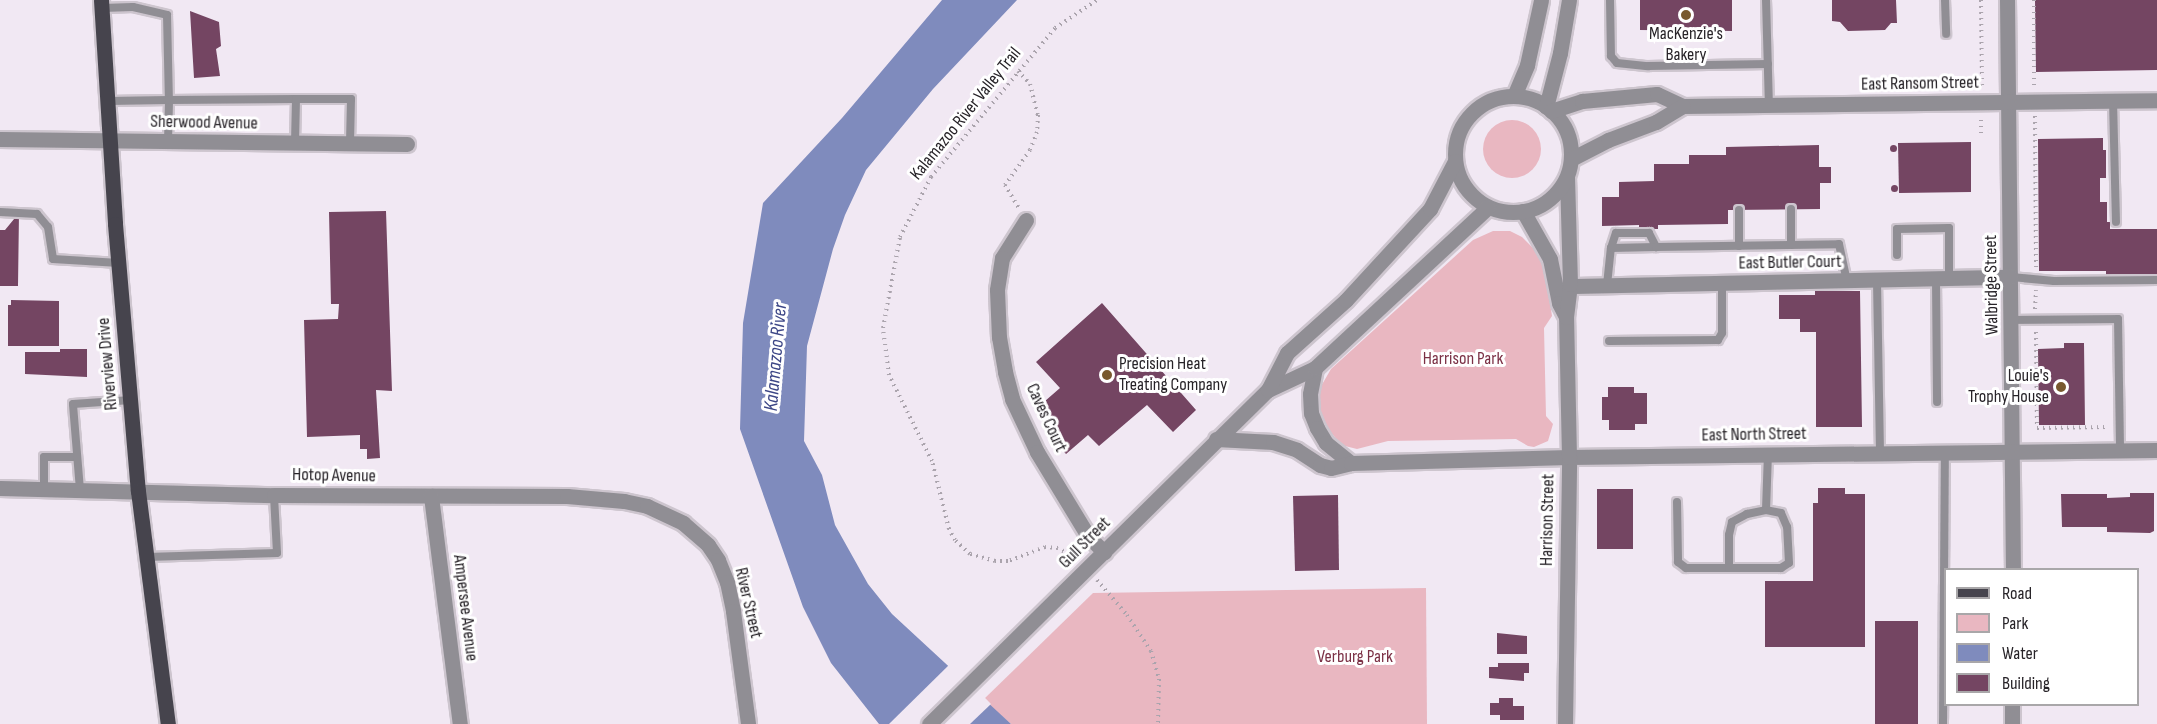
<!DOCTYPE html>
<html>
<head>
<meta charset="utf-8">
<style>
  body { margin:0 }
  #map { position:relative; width:2157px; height:724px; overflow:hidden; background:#f1e8f3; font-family:"Sofia Sans Condensed",sans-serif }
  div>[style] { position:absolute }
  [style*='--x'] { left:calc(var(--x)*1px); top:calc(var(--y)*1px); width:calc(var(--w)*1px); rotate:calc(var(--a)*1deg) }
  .green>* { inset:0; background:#e9b7c1 }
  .round { border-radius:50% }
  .water>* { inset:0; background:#7f8bbd }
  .pier>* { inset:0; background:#f1e8f3 }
  .building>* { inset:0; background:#744562 }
  .path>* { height:4px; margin-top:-2px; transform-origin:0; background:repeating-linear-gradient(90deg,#aba4ad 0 1.5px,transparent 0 6px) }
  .roads { filter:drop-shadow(2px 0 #cdc5ce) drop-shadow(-2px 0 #cdc5ce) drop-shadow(0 2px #cdc5ce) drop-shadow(0 -2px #cdc5ce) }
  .service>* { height:8px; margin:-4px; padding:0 4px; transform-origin:4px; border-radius:4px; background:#908e94 }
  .minor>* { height:15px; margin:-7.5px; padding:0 7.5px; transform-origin:7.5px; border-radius:7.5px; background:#908e94 }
  .tertiary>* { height:15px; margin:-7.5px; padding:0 7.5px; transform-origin:7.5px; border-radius:7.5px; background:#908e94 }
  .tertiary>.ring { margin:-7.5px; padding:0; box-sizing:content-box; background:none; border:15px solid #908e94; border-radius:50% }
  .primary>* { height:15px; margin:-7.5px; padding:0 7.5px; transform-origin:7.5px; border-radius:7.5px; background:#46444d }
  .dots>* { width:16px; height:16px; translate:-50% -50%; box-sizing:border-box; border:3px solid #fff; border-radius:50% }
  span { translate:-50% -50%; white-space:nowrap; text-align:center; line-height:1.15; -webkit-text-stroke:6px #fff; paint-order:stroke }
  .poi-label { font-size:18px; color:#272328 }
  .left { translate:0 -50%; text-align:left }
  .right { translate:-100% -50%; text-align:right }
  .street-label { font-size:18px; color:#272328 }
  .park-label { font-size:18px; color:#7b3045 }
  .water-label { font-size:20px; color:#3c4686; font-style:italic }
  .legend { position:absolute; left:1944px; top:568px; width:195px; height:138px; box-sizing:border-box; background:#fff; border:2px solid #a9a7a9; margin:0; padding:8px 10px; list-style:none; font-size:18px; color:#272328 }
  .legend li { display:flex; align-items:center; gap:12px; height:30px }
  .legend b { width:30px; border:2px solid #a9a7a9 }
</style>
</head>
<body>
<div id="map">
  <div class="green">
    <i class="round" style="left:1483px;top:120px;width:58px;height:58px"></i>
    <i style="clip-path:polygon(1493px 231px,1510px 231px,1522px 237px,1538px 253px,1545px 269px,1552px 316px,1544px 328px,1546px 416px,1553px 424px,1548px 441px,1534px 447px,1528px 446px,1516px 439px,1388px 441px,1357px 449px,1341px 445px,1325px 425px,1319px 408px,1320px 388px,1331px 369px,1473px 240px)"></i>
    <i style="clip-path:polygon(1426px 588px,1427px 724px,1011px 724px,983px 700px,1093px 593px)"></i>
  </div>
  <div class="water">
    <i style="clip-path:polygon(942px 0,1017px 0,933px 89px,866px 170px,845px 215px,833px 249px,807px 346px,804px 441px,822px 475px,835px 525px,868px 584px,892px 614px,1011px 724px,879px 724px,831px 663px,803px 607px,740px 429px,743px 323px,763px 203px,842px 118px)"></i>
  </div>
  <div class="pier">
    <i style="clip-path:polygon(951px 663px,991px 704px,970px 724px,889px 724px)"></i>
  </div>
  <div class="building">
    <i style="clip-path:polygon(1640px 0,1732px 0,1732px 31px,1640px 30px)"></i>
    <i style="clip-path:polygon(1832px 0,1896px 0,1897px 23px,1891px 23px,1885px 30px,1848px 31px,1840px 22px,1832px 21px)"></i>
    <i style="clip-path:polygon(2035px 0,2157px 0,2157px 70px,2036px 72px)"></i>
    <i style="clip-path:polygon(190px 11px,219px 22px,221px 46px,216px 49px,220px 76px,194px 78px)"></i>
    <i style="clip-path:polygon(2103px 138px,2103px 150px,2106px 150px,2106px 178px,2100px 178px,2100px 202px,2107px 202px,2107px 222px,2110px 222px,2110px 229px,2157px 229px,2157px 275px,2106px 275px,2106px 271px,2039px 271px,2038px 139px)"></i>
    <i style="clip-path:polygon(1971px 142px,1971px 192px,1899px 193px,1898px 143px)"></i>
    <i class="round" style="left:1889.5px;top:144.5px;width:7px;height:7px"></i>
    <i style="clip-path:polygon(1819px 145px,1819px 167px,1831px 167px,1831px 183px,1820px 183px,1820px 209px,1728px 210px,1728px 224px,1658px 225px,1658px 229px,1639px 229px,1639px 225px,1602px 226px,1602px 197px,1619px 197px,1619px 182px,1654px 181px,1654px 164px,1689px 164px,1689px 155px,1726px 155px,1726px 147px)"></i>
    <i class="round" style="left:1890.5px;top:184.5px;width:7px;height:7px"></i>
    <i style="clip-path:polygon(386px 211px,392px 391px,376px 390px,380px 458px,367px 459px,367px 449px,360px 449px,360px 435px,307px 437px,304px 320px,338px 319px,339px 304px,331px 304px,329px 212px)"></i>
    <i style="clip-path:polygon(19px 213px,18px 286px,0 286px,0 230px,5px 230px)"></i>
    <i style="clip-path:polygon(1815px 291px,1860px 291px,1862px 427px,1816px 427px,1816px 332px,1800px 332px,1800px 319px,1779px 319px,1779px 295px,1815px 295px)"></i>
    <i style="clip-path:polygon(11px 300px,59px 301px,59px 346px,8px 346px,8px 305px,11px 305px)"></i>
    <i style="clip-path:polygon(1102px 303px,1196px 410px,1173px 432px,1147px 405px,1099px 446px,1088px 435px,1066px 454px,1048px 434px,1037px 408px,1060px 388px,1036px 362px)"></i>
    <i style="clip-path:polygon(2064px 343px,2084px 343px,2085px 425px,2039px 425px,2038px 349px,2064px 348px)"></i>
    <i style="clip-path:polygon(60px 349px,87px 349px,87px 377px,25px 374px,25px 352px,60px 352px)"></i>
    <i style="clip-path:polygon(1608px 387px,1634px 387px,1634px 393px,1647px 393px,1647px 424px,1635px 424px,1635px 430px,1609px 430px,1609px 420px,1602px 420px,1602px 397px,1608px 397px)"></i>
    <i style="clip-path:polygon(1818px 488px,1845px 488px,1845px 494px,1865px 494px,1865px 647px,1765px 647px,1765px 581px,1813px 581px,1813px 503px,1818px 503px)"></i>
    <i style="clip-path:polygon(1597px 489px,1633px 489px,1633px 549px,1597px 549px)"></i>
    <i style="clip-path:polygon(2130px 493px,2154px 493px,2154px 531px,2150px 533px,2107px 532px,2107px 527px,2062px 527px,2061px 494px,2107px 494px,2107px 498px,2130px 497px)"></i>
    <i style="clip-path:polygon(1338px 495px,1339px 570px,1295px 571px,1293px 496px)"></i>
    <i style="clip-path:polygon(1875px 621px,1918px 621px,1918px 724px,1875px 724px)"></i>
    <i style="clip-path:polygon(1497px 633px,1527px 636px,1527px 654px,1497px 654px)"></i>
    <i style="clip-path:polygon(1498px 663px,1529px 663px,1529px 673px,1524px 673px,1524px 681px,1489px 678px,1489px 667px,1498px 667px)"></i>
    <i style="clip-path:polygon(1499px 698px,1513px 698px,1513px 706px,1524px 706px,1524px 720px,1500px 720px,1500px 715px,1490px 715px,1490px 703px,1499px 703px)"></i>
  </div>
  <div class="path">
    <i style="--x:1981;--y:0;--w:86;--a:89.3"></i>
    <i style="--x:2034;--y:0;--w:87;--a:90"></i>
    <i style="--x:1018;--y:71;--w:18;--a:47"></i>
    <i style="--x:1030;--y:84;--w:32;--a:76"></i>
    <i style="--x:1038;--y:115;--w:17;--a:93"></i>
    <i style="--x:1037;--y:132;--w:19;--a:111"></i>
    <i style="--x:1030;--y:150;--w:43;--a:125.5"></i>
    <i style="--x:1005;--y:185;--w:27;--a:59"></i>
    <i style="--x:2035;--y:116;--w:151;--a:89.6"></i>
    <i style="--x:1981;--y:133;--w:15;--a:-90"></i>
    <i style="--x:2035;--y:309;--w:19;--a:-87"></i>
    <i style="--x:2036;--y:332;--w:96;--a:89.4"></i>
    <i style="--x:2037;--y:428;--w:70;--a:-0.8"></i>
    <i style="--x:1074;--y:557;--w:18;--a:-151"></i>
    <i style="--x:1058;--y:548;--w:13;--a:-176"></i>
    <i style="--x:1045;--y:547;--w:40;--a:159"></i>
    <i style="--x:1008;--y:561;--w:13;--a:180"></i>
    <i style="--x:995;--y:561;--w:26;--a:-164"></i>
    <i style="--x:970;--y:554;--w:21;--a:-137"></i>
    <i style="--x:955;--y:540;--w:13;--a:-119"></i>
    <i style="--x:949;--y:529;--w:70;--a:-104"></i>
    <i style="--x:932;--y:461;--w:96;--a:-116.6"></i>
    <i style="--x:889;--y:375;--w:47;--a:-97.3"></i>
    <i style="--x:883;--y:328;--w:93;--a:-79.4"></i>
    <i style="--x:900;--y:237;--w:68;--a:-62.7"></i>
    <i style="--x:931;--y:177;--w:194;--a:-50.2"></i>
    <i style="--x:1055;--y:28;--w:50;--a:-33.7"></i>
    <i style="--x:1097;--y:580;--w:46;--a:49.4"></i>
    <i style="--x:1127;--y:615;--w:43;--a:56.3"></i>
    <i style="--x:1151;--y:651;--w:29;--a:74"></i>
    <i style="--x:1159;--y:679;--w:45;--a:91.3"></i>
  </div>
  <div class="roads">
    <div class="service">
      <i style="--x:1610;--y:0;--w:56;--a:89"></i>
      <i style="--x:1611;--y:56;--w:9;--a:49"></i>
      <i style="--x:1617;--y:63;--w:31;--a:6"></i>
      <i style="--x:1648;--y:66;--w:120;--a:-1"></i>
      <i style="--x:1766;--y:0;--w:105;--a:88.4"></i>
      <i style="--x:1945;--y:0;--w:34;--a:88"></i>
      <i style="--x:102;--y:8;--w:31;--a:-2"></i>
      <i style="--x:133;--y:7;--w:35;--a:13"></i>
      <i style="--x:167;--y:15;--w:85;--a:88.7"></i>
      <i style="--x:169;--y:100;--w:61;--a:179.1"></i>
      <i style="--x:2113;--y:100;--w:122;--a:88.6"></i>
      <i style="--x:168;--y:142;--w:42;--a:-88.6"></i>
      <i style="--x:169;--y:100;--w:127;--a:-0.5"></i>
      <i style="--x:295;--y:143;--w:44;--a:-88.7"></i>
      <i style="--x:296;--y:99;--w:55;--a:0"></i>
      <i style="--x:351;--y:99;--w:45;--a:91.3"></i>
      <i style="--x:1791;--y:209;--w:36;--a:90"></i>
      <i style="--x:1739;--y:210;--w:36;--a:90"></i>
      <i style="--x:0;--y:212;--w:37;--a:3"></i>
      <i style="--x:37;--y:214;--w:17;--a:50"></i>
      <i style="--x:48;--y:227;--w:32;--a:81"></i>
      <i style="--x:53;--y:259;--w:66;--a:3.5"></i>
      <i style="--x:1611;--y:248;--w:16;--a:-72"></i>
      <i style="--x:1616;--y:233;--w:33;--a:0"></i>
      <i style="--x:1649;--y:233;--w:16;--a:63"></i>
      <i style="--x:1897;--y:255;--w:26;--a:-90"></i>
      <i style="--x:1897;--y:229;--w:52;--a:-1.1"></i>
      <i style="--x:1949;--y:228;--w:51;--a:90"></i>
      <i style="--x:2011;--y:277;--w:43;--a:5.3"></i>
      <i style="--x:2054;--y:281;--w:103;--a:-0.6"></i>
      <i style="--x:1936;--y:280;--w:122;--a:89.5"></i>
      <i style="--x:1877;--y:281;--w:172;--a:89"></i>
      <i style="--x:1607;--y:285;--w:37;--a:-84"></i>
      <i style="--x:1611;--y:248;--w:45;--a:-1.3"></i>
      <i style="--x:1656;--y:247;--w:183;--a:-0.9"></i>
      <i style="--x:1839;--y:244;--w:38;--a:78"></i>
      <i style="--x:2011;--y:320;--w:107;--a:-0.5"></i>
      <i style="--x:2118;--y:319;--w:131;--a:89.1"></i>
      <i style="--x:1609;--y:341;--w:109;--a:-0.5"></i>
      <i style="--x:1718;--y:340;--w:8;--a:-60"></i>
      <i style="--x:1722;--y:333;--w:50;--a:-90"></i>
      <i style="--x:44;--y:489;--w:32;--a:-90"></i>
      <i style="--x:44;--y:457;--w:33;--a:0"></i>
      <i style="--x:80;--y:490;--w:86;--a:-94.7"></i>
      <i style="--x:73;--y:404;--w:58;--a:-3.9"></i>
      <i style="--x:1677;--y:502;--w:60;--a:89"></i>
      <i style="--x:1678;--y:562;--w:10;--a:37"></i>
      <i style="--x:1686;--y:568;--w:43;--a:0"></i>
      <i style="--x:1729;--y:568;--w:33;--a:-90"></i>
      <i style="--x:1729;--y:535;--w:13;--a:-77"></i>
      <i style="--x:1732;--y:522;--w:17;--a:-28"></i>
      <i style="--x:1747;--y:514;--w:19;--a:-12"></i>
      <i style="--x:1766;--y:510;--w:56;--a:-88"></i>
      <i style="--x:147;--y:557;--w:130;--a:-1.8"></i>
      <i style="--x:277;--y:553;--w:58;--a:-93"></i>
      <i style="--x:1729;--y:568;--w:52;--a:0"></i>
      <i style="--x:1781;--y:568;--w:9;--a:-32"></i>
      <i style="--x:1789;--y:563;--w:36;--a:-93"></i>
      <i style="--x:1787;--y:527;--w:15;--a:-113"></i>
      <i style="--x:1781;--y:513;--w:15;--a:-169"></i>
      <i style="--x:1943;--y:724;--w:271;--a:-89.6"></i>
    </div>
    <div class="minor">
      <i style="--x:2007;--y:0;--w:570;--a:89.4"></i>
      <i style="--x:0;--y:139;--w:407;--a:0.7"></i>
      <i style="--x:1523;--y:211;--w:55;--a:60.6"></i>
      <i style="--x:1550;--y:259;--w:45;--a:78.4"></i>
      <i style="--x:1559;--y:303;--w:13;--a:63"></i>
      <i style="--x:1026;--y:220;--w:45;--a:122.3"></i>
      <i style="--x:1002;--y:258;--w:32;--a:99"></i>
      <i style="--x:997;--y:290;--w:47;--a:87.6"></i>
      <i style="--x:999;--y:337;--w:36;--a:80"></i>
      <i style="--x:1005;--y:372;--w:28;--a:75"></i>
      <i style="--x:1012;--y:399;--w:59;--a:64.7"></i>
      <i style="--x:1037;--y:452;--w:98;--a:58.7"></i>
      <i style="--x:1088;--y:536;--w:23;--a:45"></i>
      <i style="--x:1570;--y:286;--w:441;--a:-1.2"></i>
      <i style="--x:1315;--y:368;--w:26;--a:101"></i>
      <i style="--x:1310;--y:394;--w:19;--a:87"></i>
      <i style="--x:1311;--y:413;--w:16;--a:68"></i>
      <i style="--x:1317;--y:428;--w:17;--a:59"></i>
      <i style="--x:1326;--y:443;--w:32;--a:39"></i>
      <i style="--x:1216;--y:439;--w:57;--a:3"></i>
      <i style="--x:1273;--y:442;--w:25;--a:18"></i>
      <i style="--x:1297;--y:450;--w:27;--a:33"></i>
      <i style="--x:1320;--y:465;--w:11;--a:15"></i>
      <i style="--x:1331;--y:468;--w:21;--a:-14"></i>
      <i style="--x:1351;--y:463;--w:218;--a:-1.6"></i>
      <i style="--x:1569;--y:457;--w:588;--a:-0.68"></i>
      <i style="--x:0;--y:488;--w:274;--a:1.5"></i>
      <i style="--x:274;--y:495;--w:293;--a:0.2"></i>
      <i style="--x:567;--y:496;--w:57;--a:5"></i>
      <i style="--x:624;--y:501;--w:24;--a:12"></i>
      <i style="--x:647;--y:506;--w:40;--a:25"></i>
      <i style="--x:683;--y:523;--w:33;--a:41"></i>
      <i style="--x:708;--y:545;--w:18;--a:56"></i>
      <i style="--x:718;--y:560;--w:24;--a:68"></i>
      <i style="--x:727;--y:582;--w:30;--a:78"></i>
      <i style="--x:733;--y:611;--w:114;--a:82.4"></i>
      <i style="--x:431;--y:496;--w:230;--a:82.8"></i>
      <i style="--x:1565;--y:724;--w:267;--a:-89.1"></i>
      <i style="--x:1569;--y:457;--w:140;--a:-91.2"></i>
      <i style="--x:1566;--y:317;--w:33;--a:-83"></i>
      <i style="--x:1570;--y:284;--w:107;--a:-91.6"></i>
      <i style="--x:2012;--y:724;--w:20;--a:-90"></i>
    </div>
    <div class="tertiary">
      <i style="--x:1514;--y:96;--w:34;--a:-67"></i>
      <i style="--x:1527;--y:65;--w:66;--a:-77.8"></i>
      <i class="ring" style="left:1455px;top:96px;width:101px;height:101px"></i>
      <i style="--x:1546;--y:107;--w:56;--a:-75.5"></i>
      <i style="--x:1560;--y:53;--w:54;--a:-80.4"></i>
      <i style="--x:1551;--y:111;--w:33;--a:-18"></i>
      <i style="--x:1582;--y:101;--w:75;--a:-5.3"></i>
      <i style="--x:1657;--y:94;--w:29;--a:25"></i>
      <i style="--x:1683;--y:106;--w:474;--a:-0.7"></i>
      <i style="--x:1571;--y:159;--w:42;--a:-27.2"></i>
      <i style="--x:1608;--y:140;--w:51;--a:-20.6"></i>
      <i style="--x:1656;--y:122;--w:31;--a:-31"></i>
      <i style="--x:1268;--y:390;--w:52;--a:-25.1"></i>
      <i style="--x:1315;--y:368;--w:236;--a:-42.9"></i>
      <i style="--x:929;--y:724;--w:476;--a:-44.6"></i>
      <i style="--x:1268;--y:390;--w:42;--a:-62.8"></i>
      <i style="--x:1287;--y:353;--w:79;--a:-41.9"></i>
      <i style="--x:1346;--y:300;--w:124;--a:-47.3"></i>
      <i style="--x:1430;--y:209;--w:54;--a:-62.5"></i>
    </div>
    <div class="primary">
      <i style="--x:101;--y:0;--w:224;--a:86.4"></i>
      <i style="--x:115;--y:224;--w:268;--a:85.1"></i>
      <i style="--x:138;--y:491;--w:235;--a:82.7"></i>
    </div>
  </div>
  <div class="dots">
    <i style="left:1686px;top:15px;background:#78592e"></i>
    <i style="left:1107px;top:375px;background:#78592e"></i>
    <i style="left:2061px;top:387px;background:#78592e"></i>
  </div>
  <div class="poi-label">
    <span style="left:1686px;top:45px">MacKenzie's<br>Bakery</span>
    <span class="left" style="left:1119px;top:375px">Precision Heat<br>Treating Company</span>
    <span class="right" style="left:2049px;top:387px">Louie's<br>Trophy House</span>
  </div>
  <div class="street-label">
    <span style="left:1920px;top:84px;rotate:-1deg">East Ransom Street</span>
    <span style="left:966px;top:114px;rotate:-51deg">Kalamazoo River Valley Trail</span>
    <span style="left:204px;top:123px;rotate:1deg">Sherwood Avenue</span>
    <span style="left:1790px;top:263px;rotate:-1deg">East Butler Court</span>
    <span style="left:1992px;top:285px;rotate:-91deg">Walbridge Street</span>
    <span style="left:108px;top:364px;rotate:-95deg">Riverview Drive</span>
    <span style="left:1046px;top:418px;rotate:65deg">Caves Court</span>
    <span style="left:1754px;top:435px;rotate:-1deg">East North Street</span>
    <span style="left:334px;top:476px;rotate:1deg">Hotop Avenue</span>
    <span style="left:1548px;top:520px;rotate:-89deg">Harrison Street</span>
    <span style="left:1085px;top:543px;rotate:-45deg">Gull Street</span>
    <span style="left:748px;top:603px;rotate:77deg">River Street</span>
    <span style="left:465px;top:608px;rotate:83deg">Ampersee Avenue</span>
  </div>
  <div class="park-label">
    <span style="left:1463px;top:359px">Harrison Park</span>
    <span style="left:1355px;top:657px">Verburg Park</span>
  </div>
  <div class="water-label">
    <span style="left:776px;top:357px;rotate:-85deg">Kalamazoo River</span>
  </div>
  <ul class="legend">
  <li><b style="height:8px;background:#46444d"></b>Road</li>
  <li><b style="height:16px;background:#e9b7c1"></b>Park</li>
  <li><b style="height:16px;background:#7f8bbd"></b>Water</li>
  <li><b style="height:16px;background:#744562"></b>Building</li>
  </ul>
</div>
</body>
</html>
